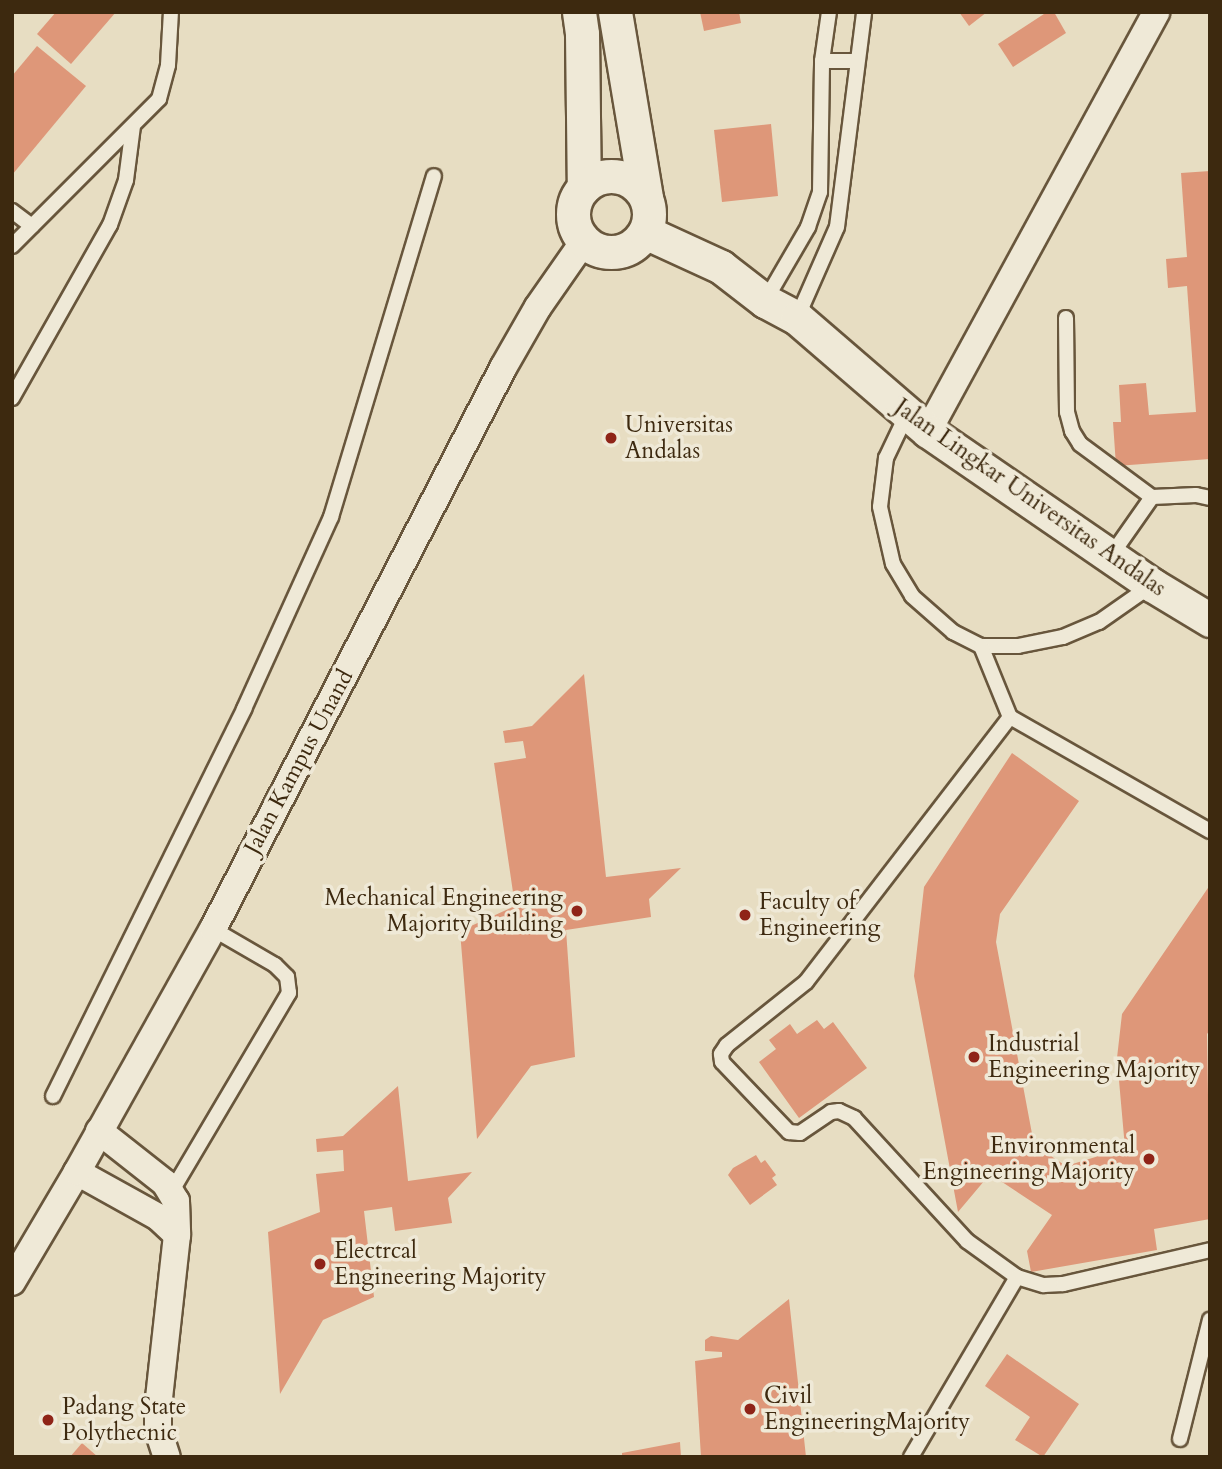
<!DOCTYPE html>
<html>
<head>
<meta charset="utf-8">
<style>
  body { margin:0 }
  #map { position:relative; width:1222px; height:1469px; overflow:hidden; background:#e7ddc2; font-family:Cardo,serif }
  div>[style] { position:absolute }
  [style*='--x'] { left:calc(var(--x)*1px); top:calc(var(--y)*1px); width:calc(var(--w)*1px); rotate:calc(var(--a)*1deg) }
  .building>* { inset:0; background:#de9779 }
  .roads { filter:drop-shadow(2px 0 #68563c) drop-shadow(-2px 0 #68563c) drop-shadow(0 2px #68563c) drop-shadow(0 -2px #68563c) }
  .service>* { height:14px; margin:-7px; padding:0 7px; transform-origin:7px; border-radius:7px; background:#efe9d7 }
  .minor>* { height:26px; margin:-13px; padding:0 13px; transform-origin:13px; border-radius:13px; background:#efe9d7 }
  .tertiary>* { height:33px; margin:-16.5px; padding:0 16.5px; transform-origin:16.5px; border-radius:16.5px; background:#efe9d7 }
  .tertiary>.ring { margin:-16.5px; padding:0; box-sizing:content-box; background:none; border:33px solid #efe9d7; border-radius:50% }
  .dots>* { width:19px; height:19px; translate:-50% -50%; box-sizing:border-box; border:4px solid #efe9d7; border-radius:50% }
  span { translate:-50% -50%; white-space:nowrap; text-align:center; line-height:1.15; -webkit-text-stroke:7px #efe9d7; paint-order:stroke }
  .poi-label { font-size:23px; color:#3d290f }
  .left { translate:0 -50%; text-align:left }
  .right { translate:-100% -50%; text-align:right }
  .street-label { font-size:23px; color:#3d290f }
  .frame { position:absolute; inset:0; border:14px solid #3d290f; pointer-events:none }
</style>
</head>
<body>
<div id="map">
  <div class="building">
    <i style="clip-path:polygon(56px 12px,116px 12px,71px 64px,37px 34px)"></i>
    <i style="clip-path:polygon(700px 12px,739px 12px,741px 23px,704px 31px)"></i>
    <i style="clip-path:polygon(959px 12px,987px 12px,969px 26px)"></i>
    <i style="clip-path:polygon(1047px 12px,1054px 12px,1066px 33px,1013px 67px,998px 44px)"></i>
    <i style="clip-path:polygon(37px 46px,86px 86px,12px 175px,12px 76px)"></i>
    <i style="clip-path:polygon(771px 124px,778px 196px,722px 202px,714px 130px)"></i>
    <i style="clip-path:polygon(1210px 171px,1210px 459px,1116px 466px,1113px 422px,1121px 422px,1119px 385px,1146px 383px,1149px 415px,1196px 412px,1187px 286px,1168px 288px,1166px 259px,1187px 257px,1181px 173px)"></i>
    <i style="clip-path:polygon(584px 674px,606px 877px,681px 868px,649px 899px,651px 917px,566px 930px,575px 1057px,531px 1066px,477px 1139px,460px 931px,515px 906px,494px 763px,526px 758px,523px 741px,505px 743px,503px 731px,532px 726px)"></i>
    <i style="clip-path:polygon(1012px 753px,1079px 801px,1000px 914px,996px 942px,1033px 1139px,1045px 1152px,1066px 1166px,1125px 1148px,1117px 1058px,1122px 1014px,1210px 885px,1210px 1030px,1207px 1034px,1210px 1219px,1154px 1229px,1157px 1250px,1031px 1272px,1027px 1251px,1052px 1215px,990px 1174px,958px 1212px,914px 976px,924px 887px)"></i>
    <i style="clip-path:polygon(817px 1020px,824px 1029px,833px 1022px,867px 1068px,799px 1118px,759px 1062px,776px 1049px,769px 1040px,790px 1024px,797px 1034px)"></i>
    <i style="clip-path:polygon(398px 1086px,408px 1181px,472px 1172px,448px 1198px,452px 1223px,395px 1231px,392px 1207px,364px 1211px,374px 1297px,323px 1320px,280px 1394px,268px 1232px,320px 1212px,316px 1174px,344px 1171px,343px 1150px,317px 1152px,316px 1139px,343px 1136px)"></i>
    <i style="clip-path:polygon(756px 1155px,761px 1163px,765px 1160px,776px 1175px,772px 1178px,777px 1185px,750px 1205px,728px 1175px,733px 1168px)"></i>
    <i style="clip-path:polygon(789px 1299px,806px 1457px,701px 1457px,695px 1361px,722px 1357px,722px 1352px,705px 1351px,705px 1340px,711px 1336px,738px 1340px)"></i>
    <i style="clip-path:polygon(1007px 1354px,1079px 1404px,1043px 1457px,1015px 1440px,1030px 1417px,985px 1386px)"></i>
    <i style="clip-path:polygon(680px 1442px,681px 1457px,622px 1457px,622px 1453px)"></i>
    <i style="clip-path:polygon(82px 1443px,98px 1457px,70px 1457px)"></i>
  </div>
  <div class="roads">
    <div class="service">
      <i style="--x:822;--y:61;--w:34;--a:0"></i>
      <i style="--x:12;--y:211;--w:25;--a:37"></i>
      <i style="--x:12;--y:246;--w:208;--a:-45"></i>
      <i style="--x:159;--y:99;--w:35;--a:-75"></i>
      <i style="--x:168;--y:65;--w:53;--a:-86.8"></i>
      <i style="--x:765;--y:301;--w:86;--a:-59.8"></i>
      <i style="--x:808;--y:227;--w:37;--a:-71"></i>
      <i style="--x:820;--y:192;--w:131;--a:-89.1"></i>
      <i style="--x:822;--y:61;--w:49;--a:-81.9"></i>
      <i style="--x:797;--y:318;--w:99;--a:-66.3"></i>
      <i style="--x:837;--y:227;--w:217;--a:-82.8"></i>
      <i style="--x:1066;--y:318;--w:94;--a:89.4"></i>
      <i style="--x:1067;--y:412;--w:20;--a:75"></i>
      <i style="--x:1072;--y:431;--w:15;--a:58"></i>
      <i style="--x:1080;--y:444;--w:89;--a:36.4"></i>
      <i style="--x:12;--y:398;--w:199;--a:-60.5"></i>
      <i style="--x:110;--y:225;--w:48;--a:-70.4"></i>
      <i style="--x:126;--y:180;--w:54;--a:-82.6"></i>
      <i style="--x:907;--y:414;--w:49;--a:115.5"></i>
      <i style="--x:886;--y:458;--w:49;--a:97"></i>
      <i style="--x:880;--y:507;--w:58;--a:77.2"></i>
      <i style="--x:893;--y:564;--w:37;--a:59"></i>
      <i style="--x:912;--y:596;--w:55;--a:41.3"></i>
      <i style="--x:953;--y:632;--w:31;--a:27"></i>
      <i style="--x:981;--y:646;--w:37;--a:0"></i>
      <i style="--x:1018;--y:646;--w:46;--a:-11.3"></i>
      <i style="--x:1063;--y:637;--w:39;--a:-23"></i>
      <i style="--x:1099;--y:622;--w:65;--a:-34.9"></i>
      <i style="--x:1110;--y:557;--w:73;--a:-55"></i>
      <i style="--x:1152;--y:497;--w:44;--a:-2.6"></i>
      <i style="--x:1196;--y:495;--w:14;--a:12"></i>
      <i style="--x:981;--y:646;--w:77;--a:67.8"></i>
      <i style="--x:1010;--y:717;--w:230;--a:29.7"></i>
      <i style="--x:1010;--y:717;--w:334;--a:127.6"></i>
      <i style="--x:806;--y:982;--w:101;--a:141.4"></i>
      <i style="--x:727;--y:1045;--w:11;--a:124"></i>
      <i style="--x:721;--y:1054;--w:8;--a:83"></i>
      <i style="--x:722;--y:1062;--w:97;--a:46.3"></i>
      <i style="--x:789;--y:1132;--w:11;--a:5"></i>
      <i style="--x:800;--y:1133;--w:37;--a:-34"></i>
      <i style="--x:831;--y:1112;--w:8;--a:-7"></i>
      <i style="--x:839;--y:1111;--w:17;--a:25"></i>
      <i style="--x:854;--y:1118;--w:167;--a:47.4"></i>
      <i style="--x:967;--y:1241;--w:62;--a:35.8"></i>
      <i style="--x:1017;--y:1277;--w:28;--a:17"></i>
      <i style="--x:1044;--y:1285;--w:19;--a:-3"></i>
      <i style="--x:1063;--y:1284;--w:151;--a:-13"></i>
      <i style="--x:53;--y:1096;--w:432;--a:-63.7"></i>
      <i style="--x:244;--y:709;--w:211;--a:-65.6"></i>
      <i style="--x:331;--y:517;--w:356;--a:-73.2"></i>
      <i style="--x:170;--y:1194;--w:234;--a:-59.4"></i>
      <i style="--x:289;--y:993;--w:16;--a:-97"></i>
      <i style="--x:287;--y:977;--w:17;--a:-135"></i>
      <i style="--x:275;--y:965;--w:72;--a:-149.9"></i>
      <i style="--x:1180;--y:1439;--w:123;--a:-75.9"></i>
      <i style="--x:911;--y:1457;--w:209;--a:-59.5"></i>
    </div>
    <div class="minor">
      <i style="--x:928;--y:431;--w:477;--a:-61.4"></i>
      <i style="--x:99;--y:1131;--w:84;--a:38.2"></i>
      <i style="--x:165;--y:1183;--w:21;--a:59"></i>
      <i style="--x:176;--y:1201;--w:34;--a:88"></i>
      <i style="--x:177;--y:1235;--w:173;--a:96.3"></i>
      <i style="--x:158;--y:1407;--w:23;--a:90"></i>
      <i style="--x:158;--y:1430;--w:28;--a:72"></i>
      <i style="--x:77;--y:1172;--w:93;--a:29.1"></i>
      <i style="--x:158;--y:1217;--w:26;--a:43"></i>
      <i style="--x:12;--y:1282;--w:128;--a:-59.4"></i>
      <i style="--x:77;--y:1172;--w:278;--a:-60.8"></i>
      <i style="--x:213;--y:929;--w:632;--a:-62.66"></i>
      <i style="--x:503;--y:368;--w:70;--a:-60.2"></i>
      <i style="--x:538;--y:307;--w:80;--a:-55.1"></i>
    </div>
    <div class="tertiary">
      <i style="--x:579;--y:12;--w:22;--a:82"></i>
      <i style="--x:582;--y:34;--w:153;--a:89.3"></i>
      <i style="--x:615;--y:12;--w:188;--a:80.5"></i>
      <i class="ring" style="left:573px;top:176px;width:43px;height:43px"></i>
      <i style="--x:645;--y:232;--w:84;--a:24.7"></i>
      <i style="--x:721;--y:267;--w:56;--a:37.7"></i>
      <i style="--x:765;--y:301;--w:36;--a:28"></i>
      <i style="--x:797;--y:318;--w:173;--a:40.8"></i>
      <i style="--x:928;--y:431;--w:272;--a:34.5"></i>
      <i style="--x:1152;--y:585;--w:68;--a:31.1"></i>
    </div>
  </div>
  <div class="dots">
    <i style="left:611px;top:438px;background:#8f2418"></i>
    <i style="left:577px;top:911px;background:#8f2418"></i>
    <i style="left:745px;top:915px;background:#8f2418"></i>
    <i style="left:974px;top:1057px;background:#8f2418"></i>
    <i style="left:1149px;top:1159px;background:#8f2418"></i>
    <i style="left:320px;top:1264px;background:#8f2418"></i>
    <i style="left:750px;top:1409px;background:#8f2418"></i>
    <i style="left:48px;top:1420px;background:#8f2418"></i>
  </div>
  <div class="poi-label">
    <span class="left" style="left:625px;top:438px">Universitas<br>Andalas</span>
    <span class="right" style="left:563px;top:911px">Mechanical Engineering<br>Majority Building</span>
    <span class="left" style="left:759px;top:915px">Faculty of<br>Engineering</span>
    <span class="left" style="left:988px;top:1057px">Industrial<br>Engineering Majority</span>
    <span class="right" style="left:1135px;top:1159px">Environmental<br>Engineering Majority</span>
    <span class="left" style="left:334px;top:1264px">Electrcal<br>Engineering Majority</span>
    <span class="left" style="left:764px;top:1409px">Civil<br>EngineeringMajority</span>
    <span class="left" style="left:62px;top:1420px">Padang State<br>Polythecnic</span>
  </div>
  <div class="street-label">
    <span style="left:1030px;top:498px;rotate:35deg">Jalan Lingkar Universitas Andalas</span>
    <span style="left:299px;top:762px;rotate:-62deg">Jalan Kampus Unand</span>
  </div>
  <div class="frame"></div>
</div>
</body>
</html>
